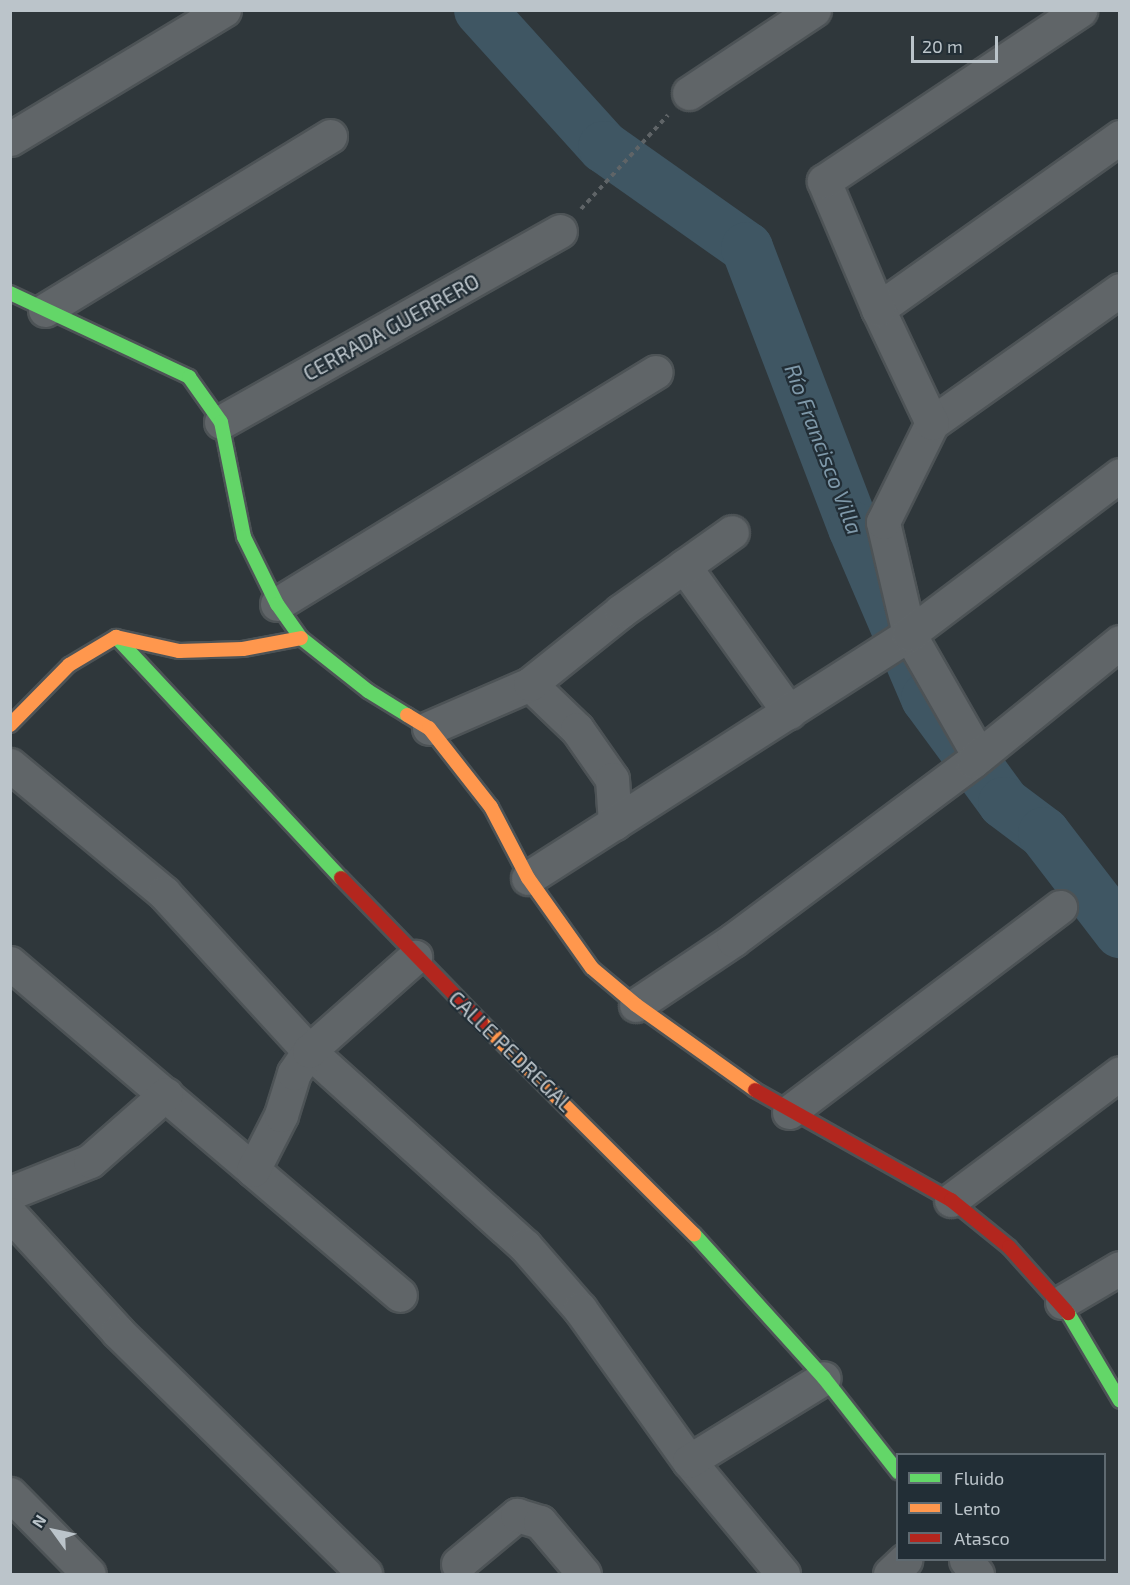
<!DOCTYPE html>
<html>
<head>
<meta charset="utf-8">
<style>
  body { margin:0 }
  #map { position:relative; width:1130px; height:1585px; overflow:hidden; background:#2f373b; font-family:"Exo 2",sans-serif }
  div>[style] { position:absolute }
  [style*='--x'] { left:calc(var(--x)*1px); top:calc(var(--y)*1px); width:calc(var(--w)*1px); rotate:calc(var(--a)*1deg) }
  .river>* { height:52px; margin:-26px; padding:0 26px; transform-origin:26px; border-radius:26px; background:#3f5663 }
  .path>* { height:4px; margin-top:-2px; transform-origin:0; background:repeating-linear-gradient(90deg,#5f6467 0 4.5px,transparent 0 9px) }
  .roads { filter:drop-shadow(2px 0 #4d5356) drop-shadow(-2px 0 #4d5356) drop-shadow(0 2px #4d5356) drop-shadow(0 -2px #4d5356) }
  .street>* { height:33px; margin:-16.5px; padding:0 16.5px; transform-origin:16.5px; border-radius:16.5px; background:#606568 }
  .fast>* { height:14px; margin:-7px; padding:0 7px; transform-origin:7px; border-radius:7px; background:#63d668 }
  .slow>* { height:14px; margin:-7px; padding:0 7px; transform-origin:7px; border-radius:7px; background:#ff974d }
  .jam>* { height:14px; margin:-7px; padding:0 7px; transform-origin:7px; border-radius:7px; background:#b3261e }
  span { translate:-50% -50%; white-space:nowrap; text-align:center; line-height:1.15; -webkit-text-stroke:4.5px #222e36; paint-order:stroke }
  .street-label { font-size:21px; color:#bbc4ca }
  .water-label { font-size:22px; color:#7f99aa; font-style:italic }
  .frame { position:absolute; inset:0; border:12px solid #bbc4ca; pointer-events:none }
  .legend { position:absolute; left:896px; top:1453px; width:210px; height:108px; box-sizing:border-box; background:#222e36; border:2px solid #5f6a71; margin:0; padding:8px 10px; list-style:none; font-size:18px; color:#bbc4ca }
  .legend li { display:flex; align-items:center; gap:12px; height:30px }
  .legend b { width:30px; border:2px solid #5f6a71 }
  .north { position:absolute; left:24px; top:1501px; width:60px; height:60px; -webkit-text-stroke:4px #222e36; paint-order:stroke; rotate:303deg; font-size:16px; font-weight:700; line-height:24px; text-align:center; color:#bbc4ca }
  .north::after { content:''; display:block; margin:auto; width:21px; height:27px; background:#bbc4ca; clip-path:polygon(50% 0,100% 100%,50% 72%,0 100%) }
  .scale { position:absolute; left:911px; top:36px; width:87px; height:27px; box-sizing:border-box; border:3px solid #bbc4ca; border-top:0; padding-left:8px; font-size:18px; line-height:21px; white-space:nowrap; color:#bbc4ca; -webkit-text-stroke:4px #222e36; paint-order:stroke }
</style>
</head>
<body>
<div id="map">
  <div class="river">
    <i style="--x:480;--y:10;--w:185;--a:47.9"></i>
    <i style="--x:604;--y:147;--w:175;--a:35.2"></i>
    <i style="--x:747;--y:248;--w:300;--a:69.1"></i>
    <i style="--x:854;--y:528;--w:185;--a:66.8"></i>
    <i style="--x:927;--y:698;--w:130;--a:53.7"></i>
    <i style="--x:1004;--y:803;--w:50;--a:36.9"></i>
    <i style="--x:1044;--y:833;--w:125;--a:52.5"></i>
  </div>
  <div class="path">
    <i style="--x:581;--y:209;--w:128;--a:-47.2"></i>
  </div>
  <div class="roads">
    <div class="street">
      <i style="--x:689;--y:93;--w:150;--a:-33.6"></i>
      <i style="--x:10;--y:139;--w:250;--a:-31.1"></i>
      <i style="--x:878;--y:309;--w:297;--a:-35.4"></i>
      <i style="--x:45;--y:310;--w:334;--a:-31.4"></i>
      <i style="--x:221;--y:422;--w:389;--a:-29.4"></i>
      <i style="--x:932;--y:423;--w:230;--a:-35.3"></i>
      <i style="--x:684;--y:566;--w:180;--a:54.3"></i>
      <i style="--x:277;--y:604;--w:444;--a:-31.5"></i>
      <i style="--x:530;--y:684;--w:65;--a:43.8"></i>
      <i style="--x:577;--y:729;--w:61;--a:55"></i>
      <i style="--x:612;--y:779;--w:44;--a:86.1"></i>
      <i style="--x:429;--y:728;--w:110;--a:-23.5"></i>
      <i style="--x:530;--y:684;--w:117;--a:-38.7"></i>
      <i style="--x:621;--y:611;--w:136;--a:-35.4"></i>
      <i style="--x:979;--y:756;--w:141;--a:-119.8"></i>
      <i style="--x:909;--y:634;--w:115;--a:-103.1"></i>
      <i style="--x:883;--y:522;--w:110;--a:-63.7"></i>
      <i style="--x:932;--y:423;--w:126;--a:-115.3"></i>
      <i style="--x:878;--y:309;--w:139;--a:-112.9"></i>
      <i style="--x:824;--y:181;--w:308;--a:-33.7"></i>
      <i style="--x:10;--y:765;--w:200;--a:39.7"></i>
      <i style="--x:164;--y:893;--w:214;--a:47.5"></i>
      <i style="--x:309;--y:1051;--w:291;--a:42.1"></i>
      <i style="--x:525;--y:1246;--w:84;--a:48.9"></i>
      <i style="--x:580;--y:1309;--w:187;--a:54.4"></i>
      <i style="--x:689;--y:1461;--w:147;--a:50.2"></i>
      <i style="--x:528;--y:878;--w:452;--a:-32.6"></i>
      <i style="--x:909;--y:634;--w:264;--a:-37"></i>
      <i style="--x:10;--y:963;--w:512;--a:40.41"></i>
      <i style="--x:636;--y:1005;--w:117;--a:-33.8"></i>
      <i style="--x:733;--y:940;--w:299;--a:-36.7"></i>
      <i style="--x:973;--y:761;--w:189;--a:-39"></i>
      <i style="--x:789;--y:1112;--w:340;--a:-37.1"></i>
      <i style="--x:253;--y:1170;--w:62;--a:-63"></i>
      <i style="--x:281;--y:1115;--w:44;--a:-72.8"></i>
      <i style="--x:294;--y:1073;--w:27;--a:-56"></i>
      <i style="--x:309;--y:1051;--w:142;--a:-41.6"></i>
      <i style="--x:10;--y:1193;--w:86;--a:-21.8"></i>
      <i style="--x:90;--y:1161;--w:101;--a:-41.4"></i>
      <i style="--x:951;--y:1200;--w:211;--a:-36.9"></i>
      <i style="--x:10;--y:1214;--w:160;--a:47.5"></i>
      <i style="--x:118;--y:1332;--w:346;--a:44.4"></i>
      <i style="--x:1062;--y:1302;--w:67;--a:-30.4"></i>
      <i style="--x:689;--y:1461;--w:158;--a:-31.6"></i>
      <i style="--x:10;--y:1494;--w:112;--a:45.4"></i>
      <i style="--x:966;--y:1560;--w:18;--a:52"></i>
      <i style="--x:458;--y:1564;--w:77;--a:-39.7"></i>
      <i style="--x:517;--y:1515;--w:24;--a:17"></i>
      <i style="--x:540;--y:1522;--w:68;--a:49.8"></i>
      <i style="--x:890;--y:1574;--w:21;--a:-43"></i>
    </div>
    <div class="fast">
      <i style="--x:10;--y:293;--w:198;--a:25.1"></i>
      <i style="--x:189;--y:377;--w:55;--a:54.6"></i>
      <i style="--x:221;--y:422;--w:117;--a:78.7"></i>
      <i style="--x:244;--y:537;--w:75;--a:63.8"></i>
      <i style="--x:277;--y:604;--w:42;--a:54.8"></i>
      <i style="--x:301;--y:638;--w:85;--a:38.3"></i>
      <i style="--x:368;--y:691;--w:46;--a:31.6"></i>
      <i style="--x:116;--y:637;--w:330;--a:47"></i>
      <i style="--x:694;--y:1234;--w:194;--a:47.9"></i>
      <i style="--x:824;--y:1378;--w:120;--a:51.8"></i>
      <i style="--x:1068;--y:1313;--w:102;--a:59.4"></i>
    </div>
    <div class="slow">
      <i style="--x:407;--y:715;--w:26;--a:31"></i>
      <i style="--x:429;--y:728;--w:100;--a:51.9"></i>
      <i style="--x:491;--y:807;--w:80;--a:62.5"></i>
      <i style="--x:528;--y:878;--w:110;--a:54.6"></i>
      <i style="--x:592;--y:968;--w:57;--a:40.1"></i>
      <i style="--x:636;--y:1005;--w:146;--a:35.5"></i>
      <i style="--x:10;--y:725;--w:84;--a:-45.5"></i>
      <i style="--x:69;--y:665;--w:55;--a:-30.8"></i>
      <i style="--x:116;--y:637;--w:65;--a:12.5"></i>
      <i style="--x:179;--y:651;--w:64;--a:-1.8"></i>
      <i style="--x:243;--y:649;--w:59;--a:-10.7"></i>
      <i style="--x:481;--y:1022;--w:301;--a:44.9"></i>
    </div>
    <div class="jam">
      <i style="--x:341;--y:878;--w:201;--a:45.8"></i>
      <i style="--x:755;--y:1090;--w:225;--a:29.3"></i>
      <i style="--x:951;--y:1200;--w:75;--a:39"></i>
      <i style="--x:1009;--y:1247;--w:89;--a:48.2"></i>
    </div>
  </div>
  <div class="street-label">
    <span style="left:391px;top:327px;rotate:-29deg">CERRADA GUERRERO</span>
    <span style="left:511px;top:1051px;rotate:44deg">CALLE PEDREGAL</span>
  </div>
  <div class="water-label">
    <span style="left:824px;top:449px;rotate:69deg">Río Francisco Villa</span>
  </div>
  <div class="frame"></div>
  <ul class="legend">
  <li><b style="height:8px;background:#63d668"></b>Fluido</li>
  <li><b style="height:8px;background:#ff974d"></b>Lento</li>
  <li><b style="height:8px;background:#b3261e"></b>Atasco</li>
  </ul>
  <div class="north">N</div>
  <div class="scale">20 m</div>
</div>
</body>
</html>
